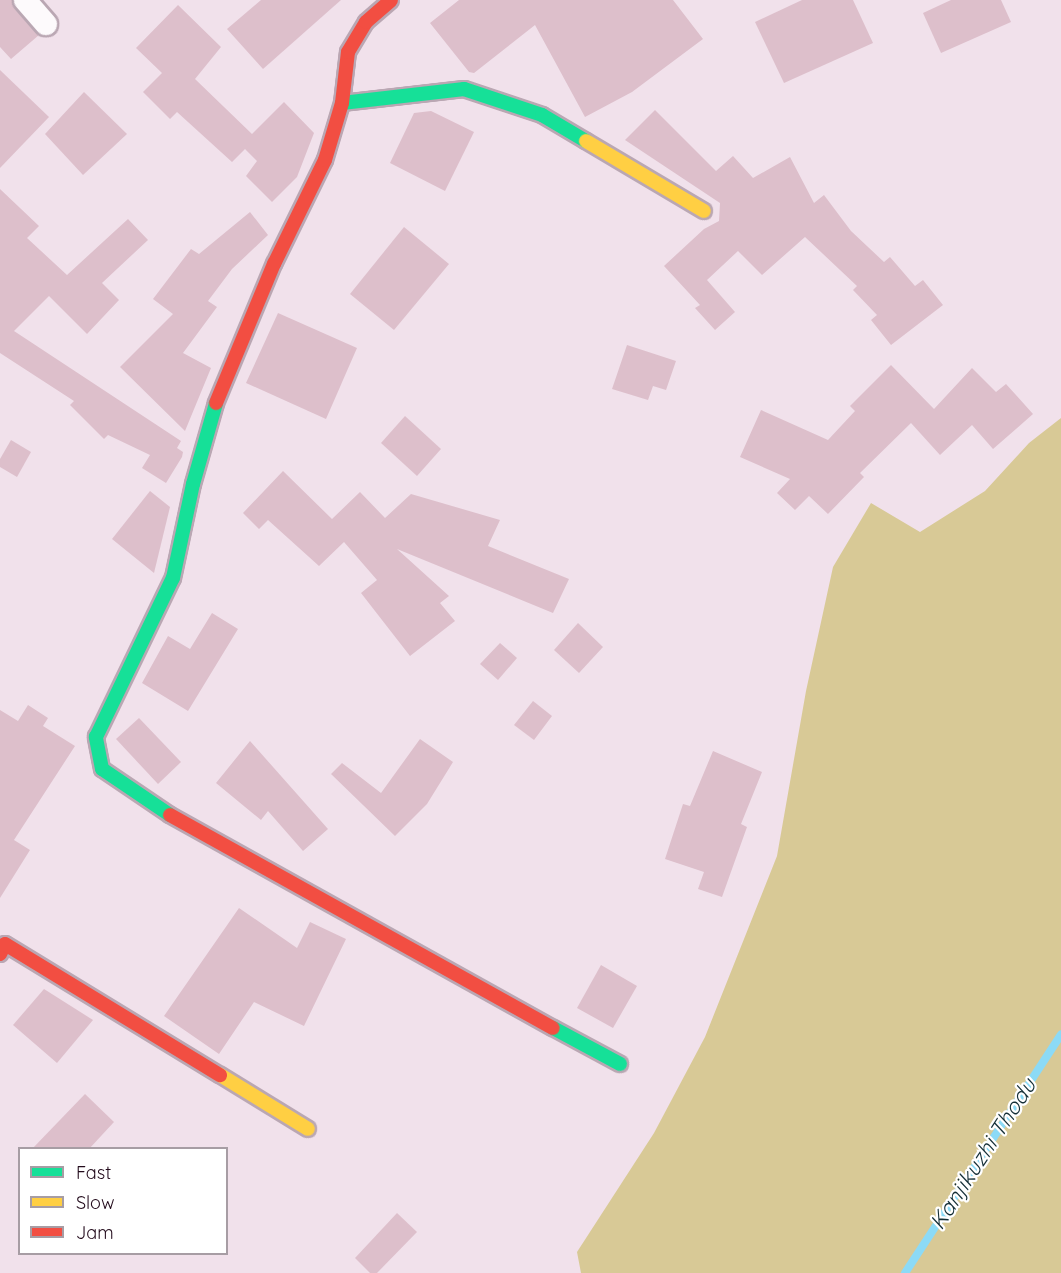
<!DOCTYPE html>
<html>
<head>
<meta charset="utf-8">
<style>
  body { margin:0 }
  #map { position:relative; width:1061px; height:1273px; overflow:hidden; background:#f1e1eb; font-family:Quicksand,sans-serif }
  div>[style] { position:absolute }
  [style*='--x'] { left:calc(var(--x)*1px); top:calc(var(--y)*1px); width:calc(var(--w)*1px); rotate:calc(var(--a)*1deg) }
  .green>* { inset:0; background:#d8c996 }
  .stream>* { height:8px; margin:-4px; padding:0 4px; transform-origin:4px; border-radius:4px; background:#8cdaf6 }
  .building>* { inset:0; background:#ddbfcb }
  .roads { filter:drop-shadow(2px 0 #baa7b3) drop-shadow(-2px 0 #baa7b3) drop-shadow(0 2px #baa7b3) drop-shadow(0 -2px #baa7b3) }
  .street>* { height:22px; margin:-11px; padding:0 11px; transform-origin:11px; border-radius:11px; background:#fdfafc }
  .fast>* { height:14px; margin:-7px; padding:0 7px; transform-origin:7px; border-radius:7px; background:#16e098 }
  .slow>* { height:14px; margin:-7px; padding:0 7px; transform-origin:7px; border-radius:7px; background:#ffcf43 }
  .jam>* { height:14px; margin:-7px; padding:0 7px; transform-origin:7px; border-radius:7px; background:#f24e42 }
  span { translate:-50% -50%; white-space:nowrap; text-align:center; line-height:1.15; -webkit-text-stroke:4.5px #fff; paint-order:stroke }
  .water-label { font-size:22px; color:#142e36; font-style:italic }
  .legend { position:absolute; left:18px; top:1147px; width:210px; height:108px; box-sizing:border-box; background:#fff; border:2px solid #a79da4; margin:0; padding:8px 10px; list-style:none; font-size:18px; color:#220a1b }
  .legend li { display:flex; align-items:center; gap:12px; height:30px }
  .legend b { width:30px; border:2px solid #a79da4 }
</style>
</head>
<body>
<div id="map">
  <div class="green">
    <i style="clip-path:polygon(1061px 418px,1061px 1273px,581px 1273px,577px 1252px,654px 1133px,705px 1037px,777px 856px,806px 691px,833px 567px,871px 503px,920px 532px,985px 491px,1029px 443px)"></i>
  </div>
  <div class="stream">
    <i style="--x:905;--y:1273;--w:285;--a:-56.8"></i>
  </div>
  <div class="building">
    <i style="clip-path:polygon(0 0,12px 0,15px 9px,39px 35px,11px 59px,0 47px)"></i>
    <i style="clip-path:polygon(261px 0,341px 0,263px 69px,227px 29px)"></i>
    <i style="clip-path:polygon(459px 0,673px 0,703px 39px,632px 92px,585px 117px,535px 25px,474px 73px,469px 72px,430px 23px)"></i>
    <i style="clip-path:polygon(802px 0,853px 0,873px 43px,784px 83px,755px 22px)"></i>
    <i style="clip-path:polygon(951px 0,1001px 0,1011px 22px,941px 53px,923px 13px)"></i>
    <i style="clip-path:polygon(178px 5px,221px 47px,195px 79px,252px 134px,284px 102px,314px 133px,297px 177px,272px 202px,246px 176px,257px 161px,245px 149px,232px 162px,177px 112px,170px 119px,143px 92px,162px 73px,136px 48px)"></i>
    <i style="clip-path:polygon(0 70px,49px 117px,0 168px)"></i>
    <i style="clip-path:polygon(84px 92px,127px 134px,83px 175px,45px 134px)"></i>
    <i style="clip-path:polygon(655px 110px,716px 171px,733px 156px,753px 178px,790px 157px,814px 203px,824px 195px,851px 231px,884px 262px,890px 257px,915px 286px,923px 280px,943px 305px,891px 345px,871px 320px,877px 315px,853px 290px,857px 286px,805px 237px,762px 275px,738px 251px,707px 280px,735px 312px,715px 330px,695px 308px,700px 305px,664px 266px,704px 229px,719px 221px,720px 203px,625px 140px)"></i>
    <i style="clip-path:polygon(431px 111px,474px 132px,445px 191px,390px 163px,414px 113px)"></i>
    <i style="clip-path:polygon(0 189px,39px 226px,27px 238px,67px 275px,128px 219px,148px 240px,102px 283px,119px 300px,87px 334px,49px 296px,14px 331px,181px 441px,177px 448px,183px 452px,182px 457px,166px 483px,142px 468px,150px 455px,108px 435px,104px 439px,70px 405px,74px 401px,0 353px)"></i>
    <i style="clip-path:polygon(250px 212px,268px 235px,232px 269px,208px 301px,217px 307px,183px 353px,211px 368px,185px 431px,120px 367px,173px 314px,153px 299px,191px 249px,199px 254px)"></i>
    <i style="clip-path:polygon(404px 227px,449px 264px,394px 330px,350px 294px)"></i>
    <i style="clip-path:polygon(278px 313px,357px 348px,326px 419px,246px 383px)"></i>
    <i style="clip-path:polygon(627px 345px,676px 361px,666px 390px,653px 386px,648px 400px,612px 389px)"></i>
    <i style="clip-path:polygon(891px 365px,934px 409px,972px 368px,996px 392px,1006px 384px,1033px 414px,993px 449px,972px 425px,940px 455px,911px 423px,860px 473px,864px 477px,828px 514px,809px 496px,795px 510px,777px 493px,790px 479px,740px 457px,761px 410px,828px 440px,855px 411px,850px 406px)"></i>
    <i style="clip-path:polygon(405px 416px,441px 449px,417px 476px,381px 443px)"></i>
    <i style="clip-path:polygon(11px 440px,31px 452px,17px 477px,0 467px,0 459px)"></i>
    <i style="clip-path:polygon(283px 471px,332px 519px,360px 492px,385px 518px,411px 494px,500px 520px,488px 546px,569px 579px,553px 613px,397px 549px,449px 596px,440px 603px,455px 621px,410px 656px,361px 593px,377px 580px,344px 542px,319px 566px,268px 520px,259px 529px,243px 513px)"></i>
    <i style="clip-path:polygon(150px 491px,170px 507px,154px 573px,112px 539px)"></i>
    <i style="clip-path:polygon(212px 613px,238px 629px,188px 711px,142px 683px,168px 636px,190px 649px)"></i>
    <i style="clip-path:polygon(578px 623px,603px 647px,579px 673px,554px 650px)"></i>
    <i style="clip-path:polygon(500px 643px,517px 658px,498px 680px,480px 664px)"></i>
    <i style="clip-path:polygon(533px 701px,552px 716px,534px 740px,514px 725px)"></i>
    <i style="clip-path:polygon(28px 705px,48px 718px,43px 726px,75px 746px,14px 840px,30px 850px,0 898px,0 710px,18px 721px)"></i>
    <i style="clip-path:polygon(139px 718px,181px 762px,158px 784px,116px 739px)"></i>
    <i style="clip-path:polygon(420px 739px,453px 762px,427px 804px,395px 836px,331px 774px,342px 763px,381px 793px)"></i>
    <i style="clip-path:polygon(250px 741px,328px 829px,303px 851px,268px 811px,261px 820px,216px 783px)"></i>
    <i style="clip-path:polygon(713px 751px,762px 772px,741px 824px,747px 827px,722px 897px,698px 889px,704px 872px,665px 859px,683px 804px,690px 806px)"></i>
    <i style="clip-path:polygon(239px 908px,297px 948px,310px 922px,346px 939px,304px 1026px,254px 1002px,219px 1054px,164px 1016px)"></i>
    <i style="clip-path:polygon(601px 965px,637px 986px,613px 1028px,577px 1008px)"></i>
    <i style="clip-path:polygon(44px 989px,93px 1020px,57px 1063px,13px 1025px)"></i>
    <i style="clip-path:polygon(85px 1094px,114px 1122px,89px 1149px,32px 1149px)"></i>
    <i style="clip-path:polygon(397px 1213px,417px 1232px,377px 1273px,370px 1273px,355px 1258px)"></i>
  </div>
  <div class="roads">
    <div class="street">
      <i style="--x:25;--y:0;--w:32;--a:49"></i>
    </div>
    <div class="fast">
      <i style="--x:342;--y:103;--w:123;--a:-6.5"></i>
      <i style="--x:464;--y:89;--w:82;--a:18.4"></i>
      <i style="--x:542;--y:115;--w:51;--a:30.6"></i>
      <i style="--x:170;--y:815;--w:82;--a:-145.9"></i>
      <i style="--x:102;--y:769;--w:33;--a:-101"></i>
      <i style="--x:96;--y:737;--w:177;--a:-64.2"></i>
      <i style="--x:173;--y:578;--w:96;--a:-78"></i>
      <i style="--x:193;--y:484;--w:84;--a:-74.1"></i>
      <i style="--x:553;--y:1028;--w:76;--a:28.2"></i>
    </div>
    <div class="slow">
      <i style="--x:586;--y:141;--w:137;--a:30.7"></i>
      <i style="--x:220;--y:1075;--w:103;--a:31.5"></i>
    </div>
    <div class="jam">
      <i style="--x:216;--y:403;--w:151;--a:-67.4"></i>
      <i style="--x:274;--y:264;--w:116;--a:-63.9"></i>
      <i style="--x:325;--y:160;--w:59;--a:-73.4"></i>
      <i style="--x:342;--y:103;--w:51;--a:-83.3"></i>
      <i style="--x:348;--y:52;--w:35;--a:-59"></i>
      <i style="--x:366;--y:22;--w:33;--a:-41"></i>
      <i style="--x:170;--y:815;--w:438;--a:29.1"></i>
      <i style="--x:0;--y:954;--w:11;--a:-63"></i>
      <i style="--x:5;--y:944;--w:252;--a:31.4"></i>
    </div>
  </div>
  <div class="water-label">
    <span style="left:983px;top:1154px;rotate:-57deg">Kanjikuzhi Thodu</span>
  </div>
  <ul class="legend">
  <li><b style="height:8px;background:#16e098"></b>Fast</li>
  <li><b style="height:8px;background:#ffcf43"></b>Slow</li>
  <li><b style="height:8px;background:#f24e42"></b>Jam</li>
  </ul>
</div>
</body>
</html>
